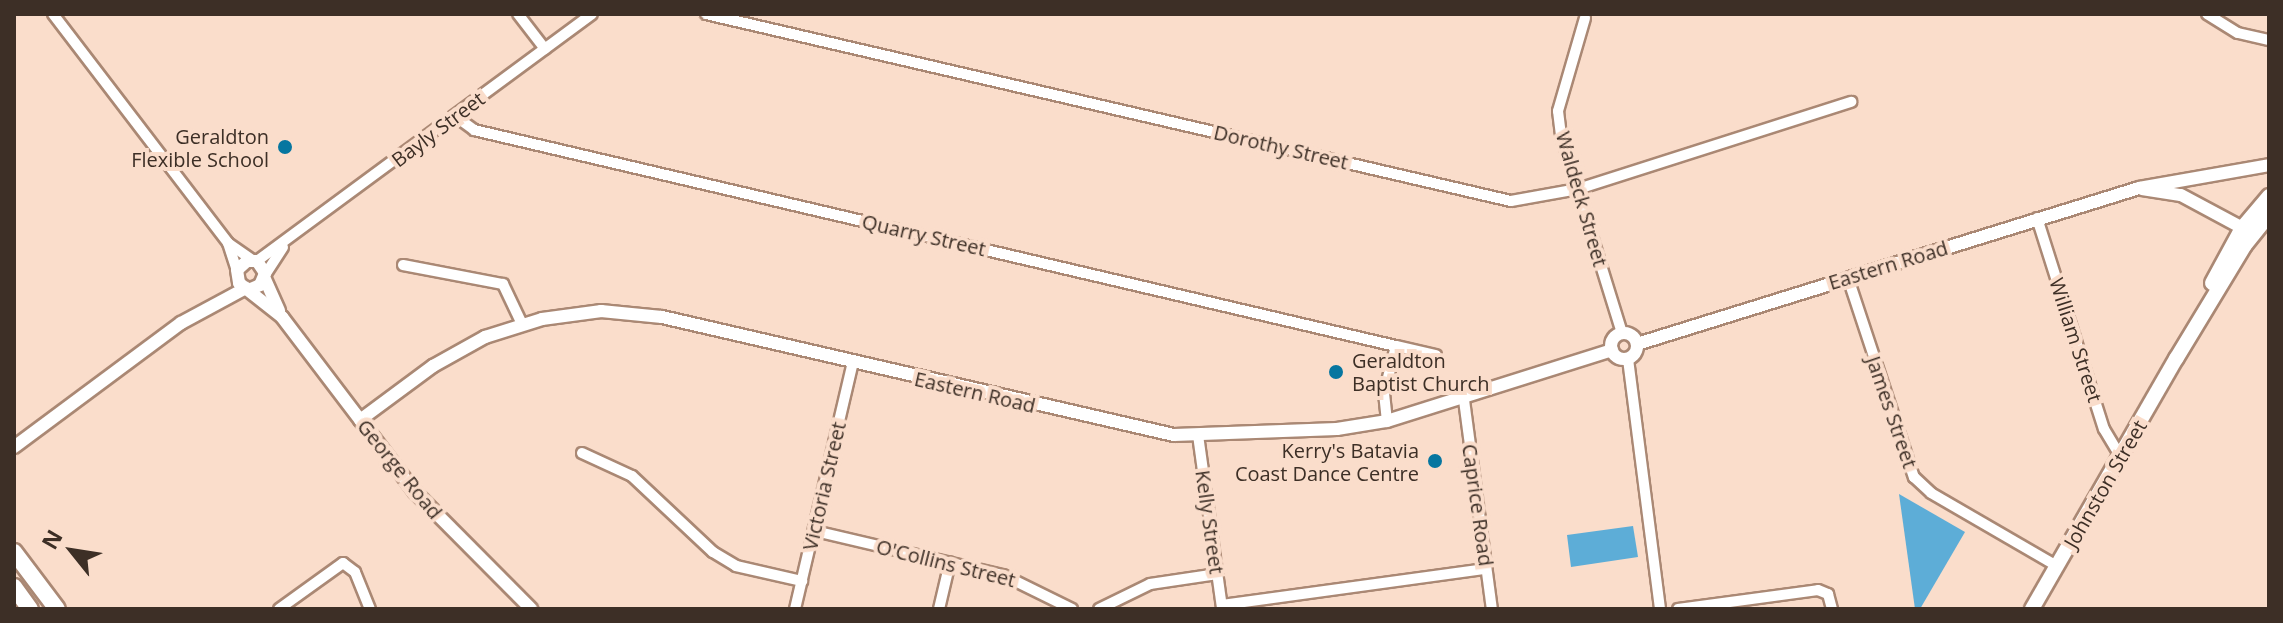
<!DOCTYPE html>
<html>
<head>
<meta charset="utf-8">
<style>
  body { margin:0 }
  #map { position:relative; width:2283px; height:623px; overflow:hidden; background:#faddcb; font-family:"Open Sans",sans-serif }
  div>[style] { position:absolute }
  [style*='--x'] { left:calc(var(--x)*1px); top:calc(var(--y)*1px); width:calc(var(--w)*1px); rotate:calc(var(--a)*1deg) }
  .water>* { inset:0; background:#5dadd7 }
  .roads { filter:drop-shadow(2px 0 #aa8874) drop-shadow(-2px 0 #aa8874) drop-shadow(0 2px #aa8874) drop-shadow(0 -2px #aa8874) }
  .minor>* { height:10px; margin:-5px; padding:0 5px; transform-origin:5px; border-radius:5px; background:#fff }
  .tertiary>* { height:12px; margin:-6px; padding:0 6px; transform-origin:6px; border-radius:6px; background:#fff }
  .tertiary>.ring { margin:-6px; padding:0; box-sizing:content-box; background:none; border:12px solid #fff; border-radius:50% }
  .secondary>* { height:14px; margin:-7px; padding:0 7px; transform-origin:7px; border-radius:7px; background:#fff }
  .primary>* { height:16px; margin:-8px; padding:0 8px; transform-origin:8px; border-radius:8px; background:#fff }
  .dots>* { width:22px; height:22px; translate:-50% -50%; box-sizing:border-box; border:4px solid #faddcb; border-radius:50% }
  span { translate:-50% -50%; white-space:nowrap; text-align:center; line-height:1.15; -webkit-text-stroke:8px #faddcb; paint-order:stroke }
  .street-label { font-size:20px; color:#3d2f26 }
  .poi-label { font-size:20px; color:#3d2f26 }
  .right { translate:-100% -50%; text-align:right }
  .left { translate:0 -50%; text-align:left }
  .frame { position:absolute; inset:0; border:16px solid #3d2f26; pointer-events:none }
  .north { position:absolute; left:32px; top:511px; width:80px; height:80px; -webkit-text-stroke:6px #faddcb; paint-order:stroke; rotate:300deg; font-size:22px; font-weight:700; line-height:32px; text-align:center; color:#3d2f26 }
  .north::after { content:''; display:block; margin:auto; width:28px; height:36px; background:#3d2f26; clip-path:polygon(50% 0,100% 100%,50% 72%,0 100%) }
</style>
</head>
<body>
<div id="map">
  <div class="water">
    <i style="clip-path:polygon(1899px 494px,1965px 532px,1920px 609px,1915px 609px)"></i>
    <i style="clip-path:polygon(1633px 526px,1638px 557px,1571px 567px,1567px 535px)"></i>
  </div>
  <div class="roads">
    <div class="minor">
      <i style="--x:53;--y:14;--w:288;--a:52.6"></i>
      <i style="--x:228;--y:243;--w:29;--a:35"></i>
      <i style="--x:518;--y:14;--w:44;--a:52.4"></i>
      <i style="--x:706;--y:14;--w:826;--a:13.08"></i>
      <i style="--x:1511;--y:201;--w:68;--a:-10.2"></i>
      <i style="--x:1578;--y:189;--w:287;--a:-17.7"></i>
      <i style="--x:2207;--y:14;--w:36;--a:32"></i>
      <i style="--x:2238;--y:33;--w:32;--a:13"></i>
      <i style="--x:1585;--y:18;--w:97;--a:106.2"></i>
      <i style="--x:1558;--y:111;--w:25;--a:83"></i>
      <i style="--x:1561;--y:136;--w:206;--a:72.8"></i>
      <i style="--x:455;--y:116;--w:24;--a:36"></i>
      <i style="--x:474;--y:130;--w:947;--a:13.19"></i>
      <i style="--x:1396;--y:346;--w:49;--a:104.3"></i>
      <i style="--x:1384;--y:393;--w:28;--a:84"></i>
      <i style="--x:2037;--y:218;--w:221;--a:72.4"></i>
      <i style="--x:2104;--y:429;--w:35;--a:59"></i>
      <i style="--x:228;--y:243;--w:28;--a:72"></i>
      <i style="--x:257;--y:261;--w:416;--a:-36.4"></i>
      <i style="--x:403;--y:265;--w:102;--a:10.8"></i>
      <i style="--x:503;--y:284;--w:44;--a:64.6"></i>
      <i style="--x:265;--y:275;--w:33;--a:-57"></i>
      <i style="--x:1848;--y:278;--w:210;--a:71.7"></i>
      <i style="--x:1914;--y:477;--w:23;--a:43"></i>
      <i style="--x:1931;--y:493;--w:146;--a:30.1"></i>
      <i style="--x:1396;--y:346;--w:41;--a:12.7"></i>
      <i style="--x:1628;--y:359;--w:252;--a:82.7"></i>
      <i style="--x:1464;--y:400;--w:211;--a:82.4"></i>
      <i style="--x:1198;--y:435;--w:176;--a:82.1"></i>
      <i style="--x:582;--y:453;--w:55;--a:24.7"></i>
      <i style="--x:632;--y:476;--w:111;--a:43.2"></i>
      <i style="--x:713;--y:552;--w:27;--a:31"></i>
      <i style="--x:736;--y:566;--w:68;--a:12.8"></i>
      <i style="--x:815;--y:531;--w:193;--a:13.2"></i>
      <i style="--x:1003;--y:575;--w:77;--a:26.2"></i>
      <i style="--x:1222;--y:605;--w:266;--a:-7.8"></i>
      <i style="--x:279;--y:609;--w:79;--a:-35.7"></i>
      <i style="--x:343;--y:563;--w:15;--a:37"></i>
      <i style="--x:355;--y:572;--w:40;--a:68"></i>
      <i style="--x:795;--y:609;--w:254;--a:-76.8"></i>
      <i style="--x:939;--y:609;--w:48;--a:-76.8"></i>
      <i style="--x:1099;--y:609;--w:57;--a:-26.1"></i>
      <i style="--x:1150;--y:584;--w:68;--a:-8.5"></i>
      <i style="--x:1678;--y:609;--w:141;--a:-7.7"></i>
      <i style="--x:1818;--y:590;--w:11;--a:22"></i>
      <i style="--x:1828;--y:594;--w:16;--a:75"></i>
    </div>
    <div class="tertiary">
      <i style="--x:2142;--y:189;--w:39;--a:9"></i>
      <i style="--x:2181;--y:195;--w:78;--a:28.2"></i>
      <i style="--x:264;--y:277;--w:37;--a:66"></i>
      <i style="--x:251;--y:289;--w:10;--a:-24"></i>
      <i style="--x:260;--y:285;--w:13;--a:-67"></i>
      <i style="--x:265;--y:273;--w:14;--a:-124"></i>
      <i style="--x:257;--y:261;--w:10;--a:180"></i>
      <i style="--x:247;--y:261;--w:13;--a:138"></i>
      <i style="--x:237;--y:270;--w:13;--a:81"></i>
      <i style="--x:239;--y:283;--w:55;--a:38.3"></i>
      <i style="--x:282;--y:317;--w:220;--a:52.8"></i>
      <i style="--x:415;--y:492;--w:165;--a:45.2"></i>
      <i class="ring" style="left:1611px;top:333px;width:14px;height:14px"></i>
      <i style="--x:1637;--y:344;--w:526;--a:-17.26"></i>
      <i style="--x:2139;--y:188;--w:132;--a:-10"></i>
      <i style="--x:360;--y:420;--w:91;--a:-36.5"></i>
      <i style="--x:433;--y:366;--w:60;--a:-29.1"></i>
      <i style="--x:485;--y:337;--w:60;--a:-17.5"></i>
      <i style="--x:542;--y:319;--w:60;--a:-7.7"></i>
      <i style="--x:601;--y:311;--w:61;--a:5.6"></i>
      <i style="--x:662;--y:317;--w:525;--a:12.98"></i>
      <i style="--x:1174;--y:435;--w:163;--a:-2.1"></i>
      <i style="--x:1337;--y:429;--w:51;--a:-9.1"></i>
      <i style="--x:1387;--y:421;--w:236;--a:-17.5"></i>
      <i style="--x:14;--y:447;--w:208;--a:-36.6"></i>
      <i style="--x:181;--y:323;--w:74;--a:-28.3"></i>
    </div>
    <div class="secondary">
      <i style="--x:2212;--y:283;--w:63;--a:-61.4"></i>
      <i style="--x:2242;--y:228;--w:42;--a:-49.8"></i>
      <i style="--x:2032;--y:609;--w:289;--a:-60.1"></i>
      <i style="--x:2176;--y:359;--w:133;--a:-58.8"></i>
      <i style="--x:2245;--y:245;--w:38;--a:-51"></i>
    </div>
    <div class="primary">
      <i style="--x:14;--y:552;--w:71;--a:53"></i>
      <i style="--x:14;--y:587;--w:27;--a:54"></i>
    </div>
  </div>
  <div class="dots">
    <i style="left:285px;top:147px;background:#0676a0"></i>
    <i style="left:1336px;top:372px;background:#0676a0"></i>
    <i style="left:1435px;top:461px;background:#0676a0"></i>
  </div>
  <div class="street-label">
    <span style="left:438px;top:129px;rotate:-37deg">Bayly Street</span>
    <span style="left:1281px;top:147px;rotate:13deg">Dorothy Street</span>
    <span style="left:1582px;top:199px;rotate:74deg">Waldeck Street</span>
    <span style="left:924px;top:235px;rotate:13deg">Quarry Street</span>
    <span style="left:1888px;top:265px;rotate:-17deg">Eastern Road</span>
    <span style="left:2076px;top:340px;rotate:72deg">William Street</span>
    <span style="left:975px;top:392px;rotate:13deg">Eastern Road</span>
    <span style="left:1892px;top:412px;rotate:71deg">James Street</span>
    <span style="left:400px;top:469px;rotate:51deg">George Road</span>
    <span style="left:2105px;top:484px;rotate:-60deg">Johnston Street</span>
    <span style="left:824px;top:486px;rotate:-77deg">Victoria Street</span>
    <span style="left:1478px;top:505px;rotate:82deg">Caprice Road</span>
    <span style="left:1210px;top:522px;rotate:82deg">Kelly Street</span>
    <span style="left:946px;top:563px;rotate:14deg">O'Collins Street</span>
  </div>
  <div class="poi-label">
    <span class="right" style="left:269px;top:148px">Geraldton<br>Flexible School</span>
    <span class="left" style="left:1352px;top:372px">Geraldton<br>Baptist Church</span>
    <span class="right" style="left:1419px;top:462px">Kerry's Batavia<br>Coast Dance Centre</span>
  </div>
  <div class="frame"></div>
  <div class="north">N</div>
</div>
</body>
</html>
